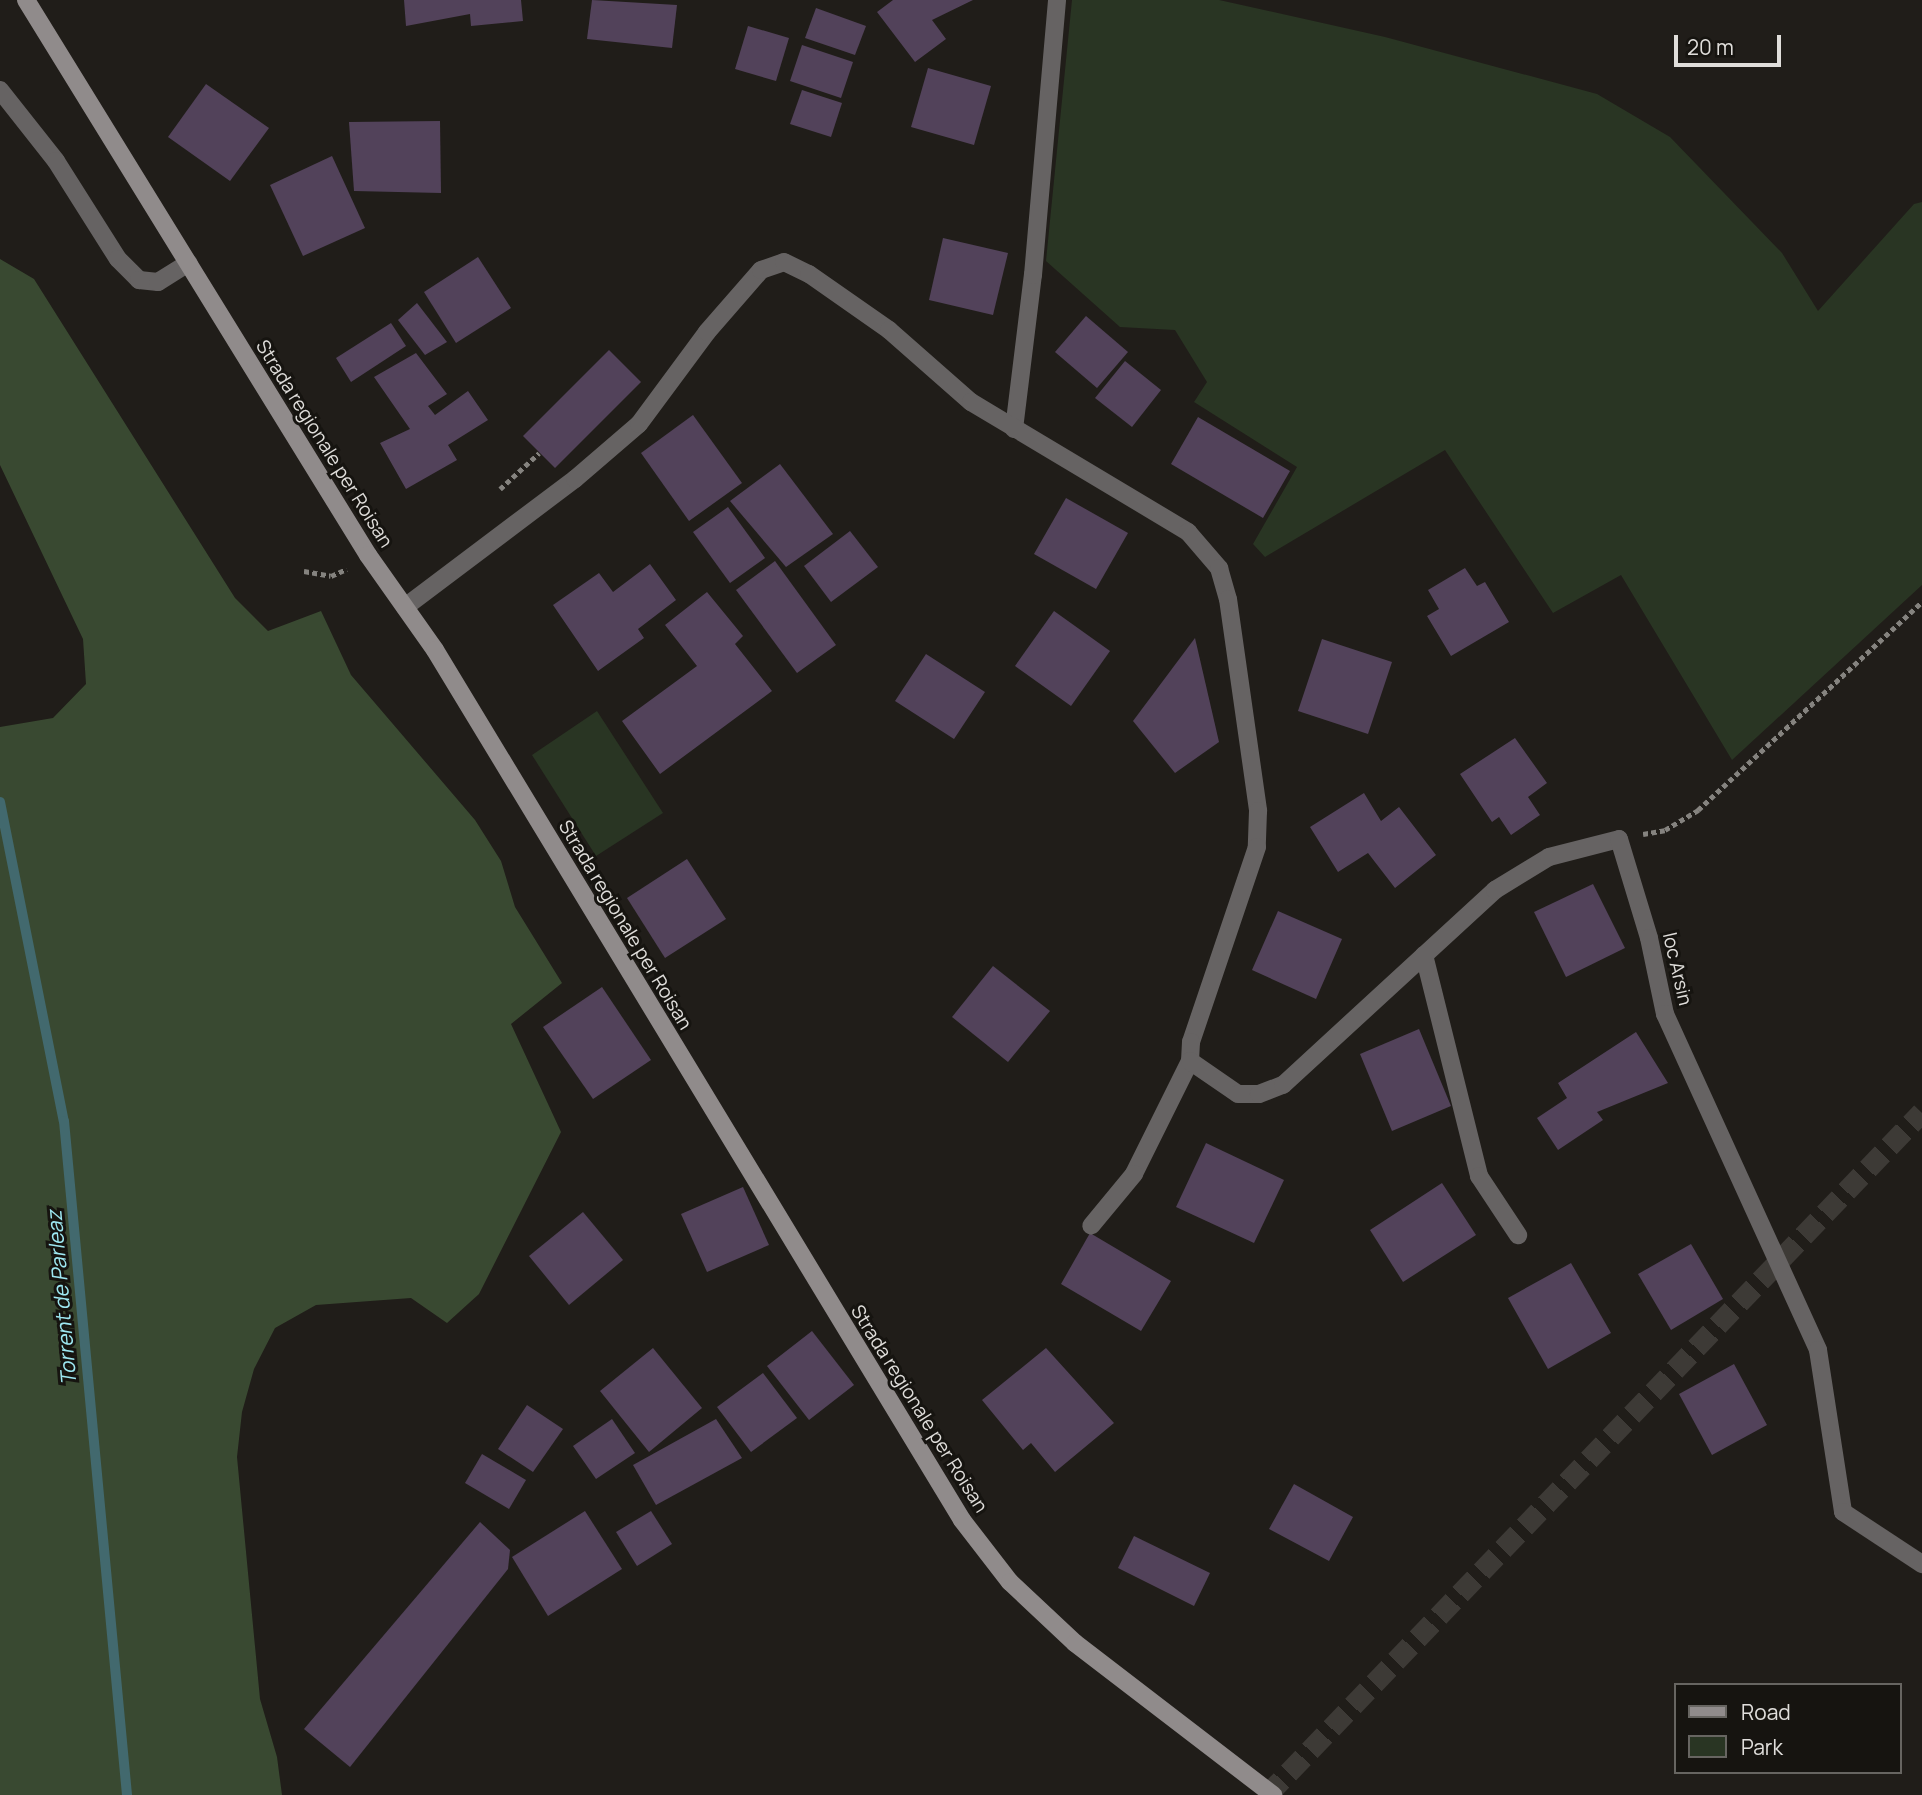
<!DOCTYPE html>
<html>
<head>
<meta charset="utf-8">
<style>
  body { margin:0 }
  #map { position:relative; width:1922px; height:1795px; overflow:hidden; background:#201d19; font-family:Manrope,sans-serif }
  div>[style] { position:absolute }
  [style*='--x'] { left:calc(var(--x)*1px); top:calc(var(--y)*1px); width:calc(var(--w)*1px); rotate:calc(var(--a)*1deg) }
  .green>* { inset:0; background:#293523 }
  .forest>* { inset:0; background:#394931 }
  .stream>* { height:10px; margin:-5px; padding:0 5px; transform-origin:5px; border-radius:5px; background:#42696e }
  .building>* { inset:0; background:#52425a }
  .motorway-tunnel>* { height:21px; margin-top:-10.5px; transform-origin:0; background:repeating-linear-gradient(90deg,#3d3a36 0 21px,transparent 0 31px) }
  .path>* { height:4.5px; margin-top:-2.25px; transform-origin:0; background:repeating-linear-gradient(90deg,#85837f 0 5px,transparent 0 8.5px) }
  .service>* { height:18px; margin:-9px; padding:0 9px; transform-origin:9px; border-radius:9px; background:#666363 }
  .minor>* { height:18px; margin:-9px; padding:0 9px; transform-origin:9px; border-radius:9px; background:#666363 }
  .secondary>* { height:18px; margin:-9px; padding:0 9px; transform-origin:9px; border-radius:9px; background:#908b8b }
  span { translate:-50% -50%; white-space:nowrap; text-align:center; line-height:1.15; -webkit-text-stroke:6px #161410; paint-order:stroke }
  .street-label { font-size:19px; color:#e0dedb }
  .water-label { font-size:21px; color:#9ee8f2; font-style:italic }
  .legend { position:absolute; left:1674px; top:1683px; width:228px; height:91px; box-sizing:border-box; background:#161410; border:2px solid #676561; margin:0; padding:9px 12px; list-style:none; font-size:21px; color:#e0dedb }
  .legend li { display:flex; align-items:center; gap:14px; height:35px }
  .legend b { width:35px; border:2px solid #676561 }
  .scale { position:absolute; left:1674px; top:35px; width:107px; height:32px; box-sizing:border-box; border:4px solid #e0dedb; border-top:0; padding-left:9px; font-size:21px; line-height:24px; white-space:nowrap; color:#e0dedb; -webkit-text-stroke:5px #161410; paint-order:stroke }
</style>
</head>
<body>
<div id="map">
  <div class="green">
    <i style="clip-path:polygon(1072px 0,1219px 0,1385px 37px,1597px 94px,1670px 137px,1782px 253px,1818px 311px,1914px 204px,1922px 202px,1922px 585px,1732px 760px,1621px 575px,1553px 613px,1445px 450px,1265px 557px,1253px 544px,1297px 467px,1194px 402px,1207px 382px,1175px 330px,1120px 327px,1046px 261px)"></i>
    <i style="clip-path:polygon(597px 711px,663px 813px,596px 856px,532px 755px)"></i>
  </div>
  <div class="forest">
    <i style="clip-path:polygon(0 259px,34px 279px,235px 598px,268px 631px,321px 611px,351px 675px,475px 820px,501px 861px,515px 907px,562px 983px,511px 1024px,561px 1132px,479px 1294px,447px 1323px,411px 1298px,316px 1305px,275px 1328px,254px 1369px,242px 1412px,237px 1457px,260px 1699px,277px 1757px,282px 1795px,0 1795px,0 727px,53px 718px,86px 684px,83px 639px,0 465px)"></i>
  </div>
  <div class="stream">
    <i style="--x:0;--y:802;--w:325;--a:78.7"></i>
    <i style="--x:64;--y:1121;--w:677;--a:84.66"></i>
  </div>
  <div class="building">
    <i style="clip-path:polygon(404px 0,521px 0,523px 21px,471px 26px,470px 14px,406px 26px)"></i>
    <i style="clip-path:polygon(592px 0,677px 5px,672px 48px,587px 39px)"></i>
    <i style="clip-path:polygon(893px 0,973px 0,932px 20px,946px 39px,915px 62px,877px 12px)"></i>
    <i style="clip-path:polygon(816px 8px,866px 26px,855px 55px,805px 38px)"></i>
    <i style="clip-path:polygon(748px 26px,789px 38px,776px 81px,735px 69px)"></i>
    <i style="clip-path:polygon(802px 45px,853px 62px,841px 98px,790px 81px)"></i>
    <i style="clip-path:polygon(928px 68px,991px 86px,974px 145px,911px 127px)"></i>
    <i style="clip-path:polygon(206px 84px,269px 128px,230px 181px,168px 137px)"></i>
    <i style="clip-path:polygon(802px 90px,842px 103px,831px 137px,790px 124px)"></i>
    <i style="clip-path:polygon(440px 121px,441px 193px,354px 191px,349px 122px)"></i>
    <i style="clip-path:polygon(332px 156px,365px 228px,303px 256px,270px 185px)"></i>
    <i style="clip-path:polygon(943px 238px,1008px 253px,993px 315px,929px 300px)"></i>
    <i style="clip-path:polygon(478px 257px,511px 308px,456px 343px,424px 292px)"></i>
    <i style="clip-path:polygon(417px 303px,447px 342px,425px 355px,398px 320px)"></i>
    <i style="clip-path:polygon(1086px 316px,1128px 352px,1097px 388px,1055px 352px)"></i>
    <i style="clip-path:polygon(391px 323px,406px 346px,351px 382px,336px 358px)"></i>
    <i style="clip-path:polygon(609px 350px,641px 382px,555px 468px,523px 436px)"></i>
    <i style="clip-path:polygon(416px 353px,447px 394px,428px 406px,435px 415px,468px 391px,488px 420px,448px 445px,457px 460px,406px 489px,380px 443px,410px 429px,374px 377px)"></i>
    <i style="clip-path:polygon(1125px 361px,1161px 390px,1132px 427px,1095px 398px)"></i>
    <i style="clip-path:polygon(693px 415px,742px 483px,689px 521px,641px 453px)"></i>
    <i style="clip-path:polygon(1198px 417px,1290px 471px,1263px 518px,1171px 464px)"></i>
    <i style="clip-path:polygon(780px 464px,833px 534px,786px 567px,730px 501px)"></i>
    <i style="clip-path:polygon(1066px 498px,1128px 533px,1096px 589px,1034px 554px)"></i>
    <i style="clip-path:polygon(728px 507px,765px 558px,730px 583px,693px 532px)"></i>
    <i style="clip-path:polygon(850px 531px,878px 567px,831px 602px,804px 566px)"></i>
    <i style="clip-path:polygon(775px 561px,836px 645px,797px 673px,736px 590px)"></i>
    <i style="clip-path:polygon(650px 564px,676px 600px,638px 629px,644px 638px,598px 671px,553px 605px,599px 573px,613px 592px)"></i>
    <i style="clip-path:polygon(1465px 568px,1477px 586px,1485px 582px,1509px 622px,1451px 656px,1427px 616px,1439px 609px,1428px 590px)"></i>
    <i style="clip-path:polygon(707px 592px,743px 636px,735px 644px,772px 691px,660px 774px,622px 721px,697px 666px,665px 625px)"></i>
    <i style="clip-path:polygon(1054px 611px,1110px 651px,1071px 706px,1015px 666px)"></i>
    <i style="clip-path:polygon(1195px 638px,1219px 742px,1175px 773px,1133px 721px)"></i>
    <i style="clip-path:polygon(1322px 639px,1392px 662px,1368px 734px,1298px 711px)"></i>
    <i style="clip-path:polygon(926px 654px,985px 692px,954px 739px,895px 701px)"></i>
    <i style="clip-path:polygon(1515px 738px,1547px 783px,1528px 797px,1540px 815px,1511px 835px,1499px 817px,1492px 822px,1460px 774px)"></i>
    <i style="clip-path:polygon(1364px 793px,1381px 821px,1399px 807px,1436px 855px,1395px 888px,1368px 853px,1338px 872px,1310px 827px)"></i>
    <i style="clip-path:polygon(687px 859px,726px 919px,665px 958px,627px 898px)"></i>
    <i style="clip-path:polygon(1593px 884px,1625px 948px,1566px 977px,1534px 912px)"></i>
    <i style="clip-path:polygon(1278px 911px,1342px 939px,1316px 999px,1252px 970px)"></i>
    <i style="clip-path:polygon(993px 966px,1050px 1011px,1008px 1062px,952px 1017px)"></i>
    <i style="clip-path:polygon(602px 987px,651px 1060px,593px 1099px,543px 1027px)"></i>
    <i style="clip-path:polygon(1419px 1029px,1451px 1106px,1392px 1131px,1360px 1054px)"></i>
    <i style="clip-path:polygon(1636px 1032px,1668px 1083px,1597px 1112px,1603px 1120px,1558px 1150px,1537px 1118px,1567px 1098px,1558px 1083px)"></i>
    <i style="clip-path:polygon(1206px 1143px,1284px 1180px,1254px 1243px,1176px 1207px)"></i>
    <i style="clip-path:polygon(1442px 1183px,1476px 1235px,1403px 1282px,1370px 1230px)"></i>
    <i style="clip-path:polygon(743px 1187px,769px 1245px,707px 1272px,681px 1214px)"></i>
    <i style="clip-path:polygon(583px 1212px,623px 1260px,569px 1305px,529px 1256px)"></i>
    <i style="clip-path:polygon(1090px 1233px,1171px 1281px,1141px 1331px,1061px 1284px)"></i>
    <i style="clip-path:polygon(1691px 1244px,1723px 1299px,1671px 1330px,1638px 1274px)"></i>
    <i style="clip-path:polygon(1571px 1263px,1611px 1333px,1548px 1369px,1508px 1298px)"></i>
    <i style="clip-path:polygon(812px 1331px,854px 1385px,809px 1420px,767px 1366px)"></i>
    <i style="clip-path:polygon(653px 1348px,702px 1408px,649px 1452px,600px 1391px)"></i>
    <i style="clip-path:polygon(1046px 1348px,1114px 1423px,1055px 1472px,1031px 1443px,1023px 1450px,982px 1400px)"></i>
    <i style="clip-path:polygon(1734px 1364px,1767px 1425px,1712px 1455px,1679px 1394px)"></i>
    <i style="clip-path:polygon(763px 1373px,797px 1418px,751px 1452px,717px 1407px)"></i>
    <i style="clip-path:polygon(527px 1405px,563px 1429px,533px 1472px,498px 1449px)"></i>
    <i style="clip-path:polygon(612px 1419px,635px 1453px,596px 1479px,573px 1446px)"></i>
    <i style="clip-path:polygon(716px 1419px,742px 1458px,656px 1505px,633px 1465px)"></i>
    <i style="clip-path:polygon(482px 1454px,526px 1480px,509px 1509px,465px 1483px)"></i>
    <i style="clip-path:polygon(1294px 1484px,1353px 1517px,1329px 1561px,1269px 1529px)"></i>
    <i style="clip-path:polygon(585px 1511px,622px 1569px,548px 1616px,512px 1557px)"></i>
    <i style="clip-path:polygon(651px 1511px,672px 1544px,637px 1566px,616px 1532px)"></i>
    <i style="clip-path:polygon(480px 1522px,510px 1550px,508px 1569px,350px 1767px,304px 1729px)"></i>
    <i style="clip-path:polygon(1134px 1536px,1210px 1573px,1194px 1606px,1118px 1568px)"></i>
  </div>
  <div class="motorway-tunnel">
    <i style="--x:1267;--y:1795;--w:946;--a:-46.2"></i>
  </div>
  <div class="path">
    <i style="--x:500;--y:489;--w:53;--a:-42.7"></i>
    <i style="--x:304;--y:571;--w:27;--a:10"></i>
    <i style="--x:331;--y:576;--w:17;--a:-24"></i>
    <i style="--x:1643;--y:834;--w:22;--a:-10"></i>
    <i style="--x:1665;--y:830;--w:39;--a:-31"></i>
    <i style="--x:1698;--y:810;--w:306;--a:-42.9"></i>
  </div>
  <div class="service">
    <i style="--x:1424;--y:955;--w:228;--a:76"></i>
    <i style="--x:1479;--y:1176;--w:71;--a:56.5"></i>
  </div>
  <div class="minor">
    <i style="--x:0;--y:90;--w:90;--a:51.7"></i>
    <i style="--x:56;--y:161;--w:116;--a:57.7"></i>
    <i style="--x:118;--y:259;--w:30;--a:45"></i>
    <i style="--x:139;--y:280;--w:19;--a:6"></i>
    <i style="--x:158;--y:282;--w:36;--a:-32"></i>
    <i style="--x:1014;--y:429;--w:155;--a:-83"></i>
    <i style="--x:1033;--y:275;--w:276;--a:-85"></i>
    <i style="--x:405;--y:607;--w:213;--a:-37"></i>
    <i style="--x:575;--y:479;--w:84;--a:-40.7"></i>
    <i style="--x:639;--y:424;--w:114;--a:-53.5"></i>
    <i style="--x:707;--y:332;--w:82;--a:-48.9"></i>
    <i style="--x:761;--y:270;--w:24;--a:-19"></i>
    <i style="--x:784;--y:262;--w:28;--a:26"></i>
    <i style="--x:809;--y:274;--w:98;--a:35"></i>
    <i style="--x:889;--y:330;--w:109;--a:41.3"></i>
    <i style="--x:971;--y:402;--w:253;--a:30.9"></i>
    <i style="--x:1188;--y:532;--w:48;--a:49.3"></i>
    <i style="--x:1219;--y:568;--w:32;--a:74"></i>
    <i style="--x:1228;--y:599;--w:214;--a:81.9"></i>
    <i style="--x:1258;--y:811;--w:36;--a:92"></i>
    <i style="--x:1257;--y:847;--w:206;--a:108.7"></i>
    <i style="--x:1191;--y:1042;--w:19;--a:93"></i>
    <i style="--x:1190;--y:1061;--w:126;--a:116.4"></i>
    <i style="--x:1134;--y:1174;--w:67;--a:129.6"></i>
    <i style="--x:1190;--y:1061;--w:58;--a:34.5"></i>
    <i style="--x:1238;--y:1094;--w:21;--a:0"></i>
    <i style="--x:1259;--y:1094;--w:26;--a:-21"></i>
    <i style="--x:1283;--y:1085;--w:288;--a:-42.6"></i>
    <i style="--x:1495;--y:890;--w:63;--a:-31.4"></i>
    <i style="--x:1549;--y:857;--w:72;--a:-14.4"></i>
    <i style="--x:1619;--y:839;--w:103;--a:73.1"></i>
    <i style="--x:1649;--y:938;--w:78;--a:78.1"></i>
    <i style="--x:1665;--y:1014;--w:369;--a:65.5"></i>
    <i style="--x:1818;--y:1350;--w:164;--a:81.2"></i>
    <i style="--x:1843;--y:1512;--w:95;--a:33.4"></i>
  </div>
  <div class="secondary">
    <i style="--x:26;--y:0;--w:652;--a:58.36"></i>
    <i style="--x:368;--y:555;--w:116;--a:54.8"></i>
    <i style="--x:435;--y:650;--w:1017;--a:58.79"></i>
    <i style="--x:962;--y:1520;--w:78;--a:52.3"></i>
    <i style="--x:1010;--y:1582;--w:89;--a:43.2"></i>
    <i style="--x:1075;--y:1643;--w:250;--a:37.5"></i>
  </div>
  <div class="street-label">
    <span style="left:324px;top:444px;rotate:58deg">Strada regionale per Roisan</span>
    <span style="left:625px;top:925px;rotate:59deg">Strada regionale per Roisan</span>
    <span style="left:1677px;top:969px;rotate:77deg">loc Arsin</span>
    <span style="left:919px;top:1409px;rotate:58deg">Strada regionale per Roisan</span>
  </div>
  <div class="water-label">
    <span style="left:61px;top:1298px;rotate:-95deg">Torrent de Parleaz</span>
  </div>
  <ul class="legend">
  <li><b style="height:9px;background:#908b8b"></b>Road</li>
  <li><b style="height:19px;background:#293523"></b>Park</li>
  </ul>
  <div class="scale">20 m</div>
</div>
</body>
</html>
